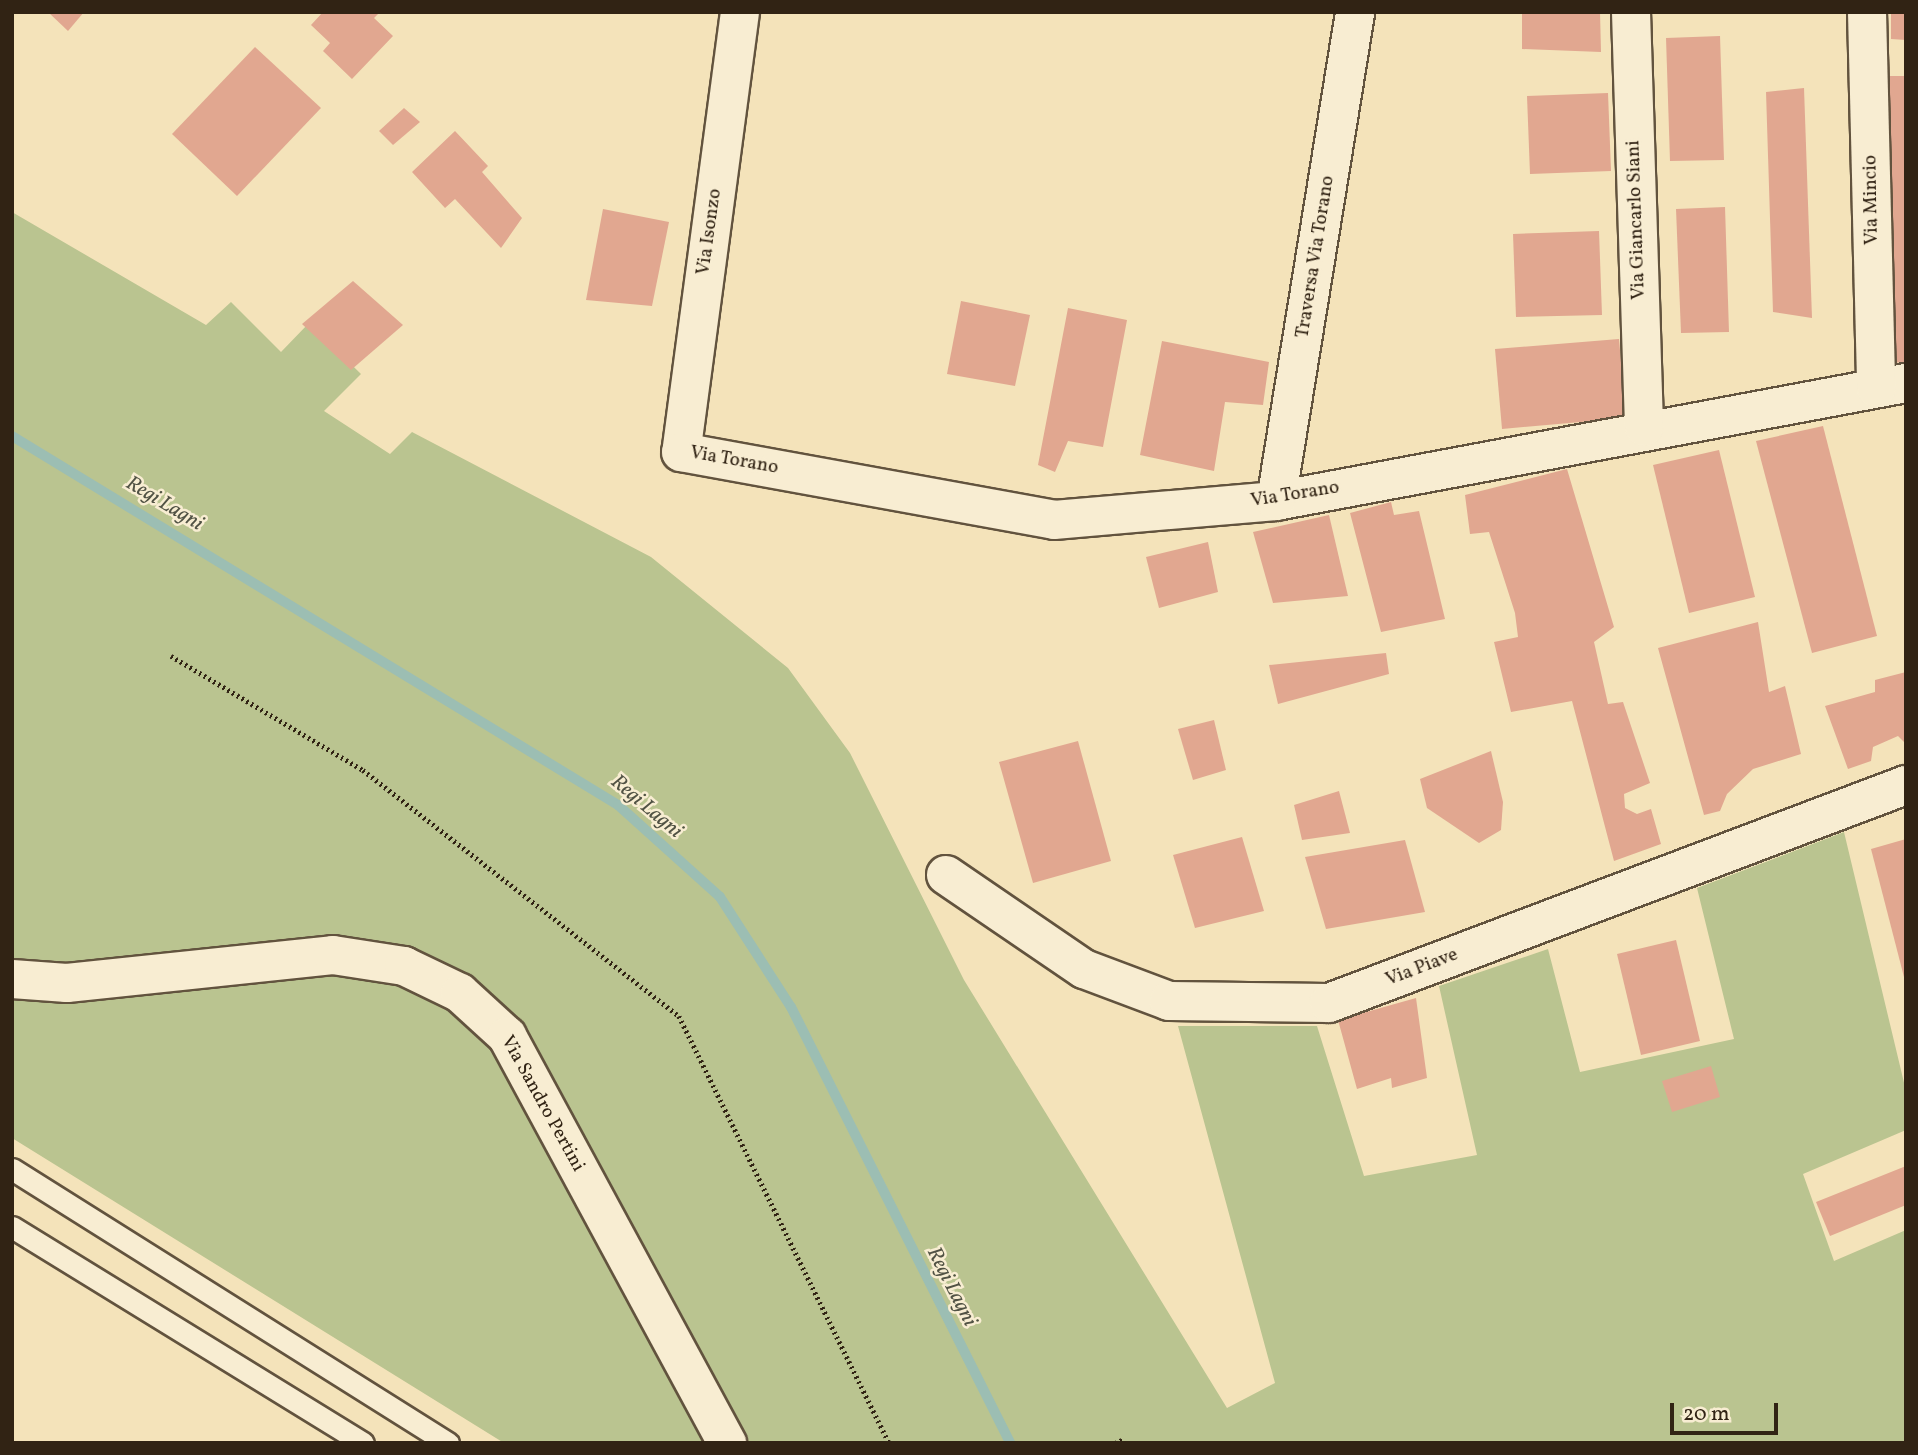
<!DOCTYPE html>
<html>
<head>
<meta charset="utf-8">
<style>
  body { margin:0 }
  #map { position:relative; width:1918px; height:1455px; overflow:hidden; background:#f4e3ba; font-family:Vollkorn,serif }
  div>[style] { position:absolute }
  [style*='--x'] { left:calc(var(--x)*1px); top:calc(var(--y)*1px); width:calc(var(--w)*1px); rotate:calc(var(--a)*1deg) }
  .green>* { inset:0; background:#bac490 }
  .stream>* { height:10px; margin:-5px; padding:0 5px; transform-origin:5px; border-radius:5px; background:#9cbeb3 }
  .building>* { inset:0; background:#e1a790 }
  .path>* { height:4.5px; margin-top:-2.25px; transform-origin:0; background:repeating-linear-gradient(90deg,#312314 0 2px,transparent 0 5.5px) }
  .roads { filter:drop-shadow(2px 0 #62533e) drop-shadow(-2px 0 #62533e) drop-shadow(0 2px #62533e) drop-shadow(0 -2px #62533e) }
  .service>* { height:21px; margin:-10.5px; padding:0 10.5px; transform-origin:10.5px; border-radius:10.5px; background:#f8edd2 }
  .minor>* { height:38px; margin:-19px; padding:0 19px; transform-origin:19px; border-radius:19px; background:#f8edd2 }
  span { translate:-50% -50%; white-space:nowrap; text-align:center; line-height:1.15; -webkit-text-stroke:5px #f8edd2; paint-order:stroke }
  .street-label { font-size:19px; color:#312314 }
  .water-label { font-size:21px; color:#515244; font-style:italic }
  .frame { position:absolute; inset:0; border:14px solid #312314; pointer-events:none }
  .scale { position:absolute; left:1670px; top:1403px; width:108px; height:32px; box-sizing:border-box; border:4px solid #312314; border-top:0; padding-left:9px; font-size:21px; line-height:24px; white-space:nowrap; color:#312314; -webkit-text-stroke:5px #f8edd2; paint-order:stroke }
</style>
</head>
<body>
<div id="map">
  <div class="green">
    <i style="clip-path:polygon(12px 212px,206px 325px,231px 302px,281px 352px,309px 323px,361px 374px,324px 411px,390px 454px,412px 432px,651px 557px,788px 668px,850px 753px,964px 980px,1227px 1408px,1275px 1383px,1178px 1026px,1317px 1026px,1364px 1176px,1477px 1155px,1439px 986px,1548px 949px,1580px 1072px,1734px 1039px,1697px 888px,1844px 832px,1906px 1091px,1906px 1130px,1803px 1174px,1834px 1261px,1906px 1230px,1906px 1443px,504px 1443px,12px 1138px)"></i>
  </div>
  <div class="stream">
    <i style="--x:12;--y:436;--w:710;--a:31.34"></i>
    <i style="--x:618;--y:805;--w:137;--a:42"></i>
    <i style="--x:720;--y:897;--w:131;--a:57.2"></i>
    <i style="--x:791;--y:1007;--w:488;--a:63.3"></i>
  </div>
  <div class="building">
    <i style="clip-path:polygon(48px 12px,84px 12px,68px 31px)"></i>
    <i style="clip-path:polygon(323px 12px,380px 12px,374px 18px,393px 36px,352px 79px,323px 51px,330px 43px,311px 25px)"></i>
    <i style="clip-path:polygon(1522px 12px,1600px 12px,1601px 52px,1522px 49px)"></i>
    <i style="clip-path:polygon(1891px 12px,1906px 12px,1906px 40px,1891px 39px)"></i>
    <i style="clip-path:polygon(1720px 36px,1724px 160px,1670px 161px,1666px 38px)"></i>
    <i style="clip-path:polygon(255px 47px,321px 108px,237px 196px,172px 134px)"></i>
    <i style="clip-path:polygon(1880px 76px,1906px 76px,1906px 362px,1890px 363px)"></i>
    <i style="clip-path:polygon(1804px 88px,1812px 318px,1773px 312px,1766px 92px)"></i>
    <i style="clip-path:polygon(1608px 93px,1611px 171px,1530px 174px,1527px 96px)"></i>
    <i style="clip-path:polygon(404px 108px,420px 122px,393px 145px,379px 131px)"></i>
    <i style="clip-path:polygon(455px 131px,488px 166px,482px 172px,522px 218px,501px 248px,455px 199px,445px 208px,412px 172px)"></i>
    <i style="clip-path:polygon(1725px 207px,1729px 332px,1681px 333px,1676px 209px)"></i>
    <i style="clip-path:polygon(603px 209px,669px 222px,652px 306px,586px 300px)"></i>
    <i style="clip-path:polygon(1599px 231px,1602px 315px,1516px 317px,1513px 234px)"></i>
    <i style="clip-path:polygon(353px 281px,403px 325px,351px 370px,302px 324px)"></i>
    <i style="clip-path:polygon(961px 301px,1030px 315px,1015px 386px,947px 374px)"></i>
    <i style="clip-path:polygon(1068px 308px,1127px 320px,1103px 447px,1068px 441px,1055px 472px,1038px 465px)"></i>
    <i style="clip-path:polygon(1619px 339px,1626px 418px,1502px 429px,1495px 349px)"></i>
    <i style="clip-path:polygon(1162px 341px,1269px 362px,1263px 405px,1225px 402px,1214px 471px,1140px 455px)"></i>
    <i style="clip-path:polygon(1823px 426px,1877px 636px,1812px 653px,1756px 441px)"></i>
    <i style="clip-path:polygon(1719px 450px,1755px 597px,1689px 613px,1653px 465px)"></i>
    <i style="clip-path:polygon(1567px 469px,1614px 627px,1594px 642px,1608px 704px,1623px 702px,1650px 783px,1624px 794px,1625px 808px,1637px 814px,1651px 809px,1661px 844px,1614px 861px,1572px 701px,1511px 712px,1494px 642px,1518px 637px,1515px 613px,1489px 532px,1470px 534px,1465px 495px)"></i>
    <i style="clip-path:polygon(1391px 502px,1394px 515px,1419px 511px,1445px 619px,1381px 632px,1350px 513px)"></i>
    <i style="clip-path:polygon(1329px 515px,1348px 596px,1273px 603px,1253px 532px)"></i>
    <i style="clip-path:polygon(1208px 542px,1218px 592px,1159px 608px,1146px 557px)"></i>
    <i style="clip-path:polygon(1758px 622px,1769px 692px,1785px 686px,1801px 754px,1753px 769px,1727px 794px,1720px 811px,1704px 815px,1658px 648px)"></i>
    <i style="clip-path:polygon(1386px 653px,1389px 674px,1278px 704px,1269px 665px)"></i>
    <i style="clip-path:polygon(1906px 672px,1906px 744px,1898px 736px,1873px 747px,1871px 761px,1848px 769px,1825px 706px,1875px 692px,1875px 680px)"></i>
    <i style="clip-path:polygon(1214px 720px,1226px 770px,1193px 780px,1178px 729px)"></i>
    <i style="clip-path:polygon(1078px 741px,1111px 861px,1033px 883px,999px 762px)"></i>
    <i style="clip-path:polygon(1491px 751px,1503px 802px,1501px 830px,1479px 843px,1427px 808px,1420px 779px)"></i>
    <i style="clip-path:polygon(1339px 791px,1350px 833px,1302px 840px,1294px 805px)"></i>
    <i style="clip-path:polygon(1242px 837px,1264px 911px,1195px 928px,1173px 855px)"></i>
    <i style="clip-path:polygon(1906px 839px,1906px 981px,1905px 981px,1871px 849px)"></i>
    <i style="clip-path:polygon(1405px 840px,1425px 912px,1326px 929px,1305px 857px)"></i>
    <i style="clip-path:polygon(1676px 940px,1700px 1041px,1641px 1055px,1617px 954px)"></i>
    <i style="clip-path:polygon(1416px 998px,1427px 1078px,1392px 1088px,1391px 1078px,1357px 1089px,1338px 1020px)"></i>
    <i style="clip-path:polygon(1711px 1066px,1720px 1097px,1672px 1112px,1662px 1081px)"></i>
    <i style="clip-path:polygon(1906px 1166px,1906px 1205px,1830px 1236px,1816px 1202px)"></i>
  </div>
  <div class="path">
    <i style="--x:171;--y:656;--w:223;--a:30.7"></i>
    <i style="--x:363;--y:770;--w:400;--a:37.9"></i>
    <i style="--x:679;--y:1016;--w:476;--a:63.8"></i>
    <i style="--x:1115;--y:1443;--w:8;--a:-23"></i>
  </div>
  <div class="roads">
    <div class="service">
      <i style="--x:12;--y:1169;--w:515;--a:32.15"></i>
      <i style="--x:12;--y:1227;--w:412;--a:31.6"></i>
    </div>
    <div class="minor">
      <i style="--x:740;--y:12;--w:444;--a:97.6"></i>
      <i style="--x:681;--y:452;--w:379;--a:10.3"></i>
      <i style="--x:1054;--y:520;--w:223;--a:-4.9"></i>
      <i style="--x:1276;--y:501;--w:641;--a:-10.61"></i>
      <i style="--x:1631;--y:12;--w:415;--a:88.2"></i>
      <i style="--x:1867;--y:12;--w:376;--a:88.6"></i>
      <i style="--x:1276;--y:501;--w:495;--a:-80.8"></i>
      <i style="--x:946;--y:875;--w:167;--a:34.3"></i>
      <i style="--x:1084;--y:969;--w:91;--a:20.6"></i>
      <i style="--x:1169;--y:1001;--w:160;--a:0.7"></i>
      <i style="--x:1329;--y:1003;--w:617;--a:-20.7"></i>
      <i style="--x:12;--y:979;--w:55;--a:4.2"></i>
      <i style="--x:67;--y:983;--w:267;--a:-6"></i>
      <i style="--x:333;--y:955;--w:72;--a:8.8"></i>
      <i style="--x:404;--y:966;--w:62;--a:25.7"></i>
      <i style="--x:460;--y:993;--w:64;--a:42.5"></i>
      <i style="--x:507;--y:1036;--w:463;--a:61.6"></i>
    </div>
  </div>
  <div class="street-label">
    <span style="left:1872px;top:200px;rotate:-91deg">Via Mincio</span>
    <span style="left:1637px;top:220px;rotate:-92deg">Via Giancarlo Siani</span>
    <span style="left:710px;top:232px;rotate:-82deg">Via Isonzo</span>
    <span style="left:1316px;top:257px;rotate:-81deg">Traversa Via Torano</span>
    <span style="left:734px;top:461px;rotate:10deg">Via Torano</span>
    <span style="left:1295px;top:495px;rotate:-9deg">Via Torano</span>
    <span style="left:1422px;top:968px;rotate:-21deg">Via Piave</span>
    <span style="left:542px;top:1104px;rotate:61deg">Via Sandro Pertini</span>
  </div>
  <div class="water-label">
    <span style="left:164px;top:504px;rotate:31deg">Regi Lagni</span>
    <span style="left:646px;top:807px;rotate:40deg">Regi Lagni</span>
    <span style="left:951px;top:1287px;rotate:63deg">Regi Lagni</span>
  </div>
  <div class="frame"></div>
  <div class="scale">20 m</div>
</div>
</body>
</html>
